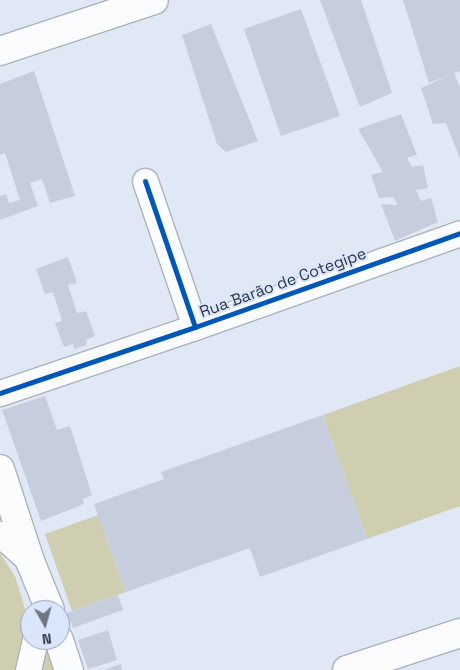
<!DOCTYPE html>
<html>
<head>
<meta charset="utf-8">
<style>
  body { margin:0 }
  #map { position:relative; width:460px; height:670px; overflow:hidden; background:#e1e8f5; font-family:"Space Grotesk",sans-serif }
  div>[style] { position:absolute }
  [style*='--x'] { left:calc(var(--x)*1px); top:calc(var(--y)*1px); width:calc(var(--w)*1px); rotate:calc(var(--a)*1deg) }
  .green>* { inset:0; background:#cfceb1 }
  .building>* { inset:0; background:#c6cedd }
  .roads { filter:drop-shadow(1px 0 #acb2bd) drop-shadow(-1px 0 #acb2bd) drop-shadow(0 1px #acb2bd) drop-shadow(0 -1px #acb2bd) }
  .minor>* { height:25px; margin:-12.5px; padding:0 12.5px; transform-origin:12.5px; border-radius:12.5px; background:#fafcfe }
  .major>* { height:28px; margin:-14px; padding:0 14px; transform-origin:14px; border-radius:14px; background:#fafcfe }
  .cycleway>* { height:5px; margin:-2.5px; padding:0 2.5px; transform-origin:2.5px; border-radius:2.5px; background:#0057b8 }
  span { translate:-50% -50%; white-space:nowrap; text-align:center; line-height:1.15; -webkit-text-stroke:4px #d9e6fd; paint-order:stroke }
  .street-label { font-size:16px; color:#303642 }
  .north { position:absolute; left:20px; top:600px; width:50px; height:50px; box-sizing:border-box; background:#d9e6fd; border:1px solid #95a0b2; border-radius:50%; rotate:173deg; font-size:14px; font-weight:700; line-height:20px; text-align:center; color:#303642 }
  .north::after { content:''; display:block; margin:auto; width:18px; height:22px; background:#6e7481; clip-path:polygon(50% 0,100% 100%,50% 72%,0 100%) }
</style>
</head>
<body>
<div id="map">
  <div class="green">
    <i style="clip-path:polygon(460px 366px,460px 506px,367px 539px,323px 415px)"></i>
    <i style="clip-path:polygon(98px 515px,126px 592px,72px 611px,45px 534px)"></i>
    <i style="clip-path:polygon(0 553px,15px 576px,26px 612px,28px 630px,22px 670px,0 670px)"></i>
    <i style="clip-path:polygon(45px 648px,47px 648px,56px 670px,38px 670px)"></i>
  </div>
  <div class="building">
    <i style="clip-path:polygon(320px 0,361px 0,392px 93px,360px 107px)"></i>
    <i style="clip-path:polygon(403px 0,460px 0,460px 71px,454px 73px,460px 87px,460px 159px,446px 123px,433px 124px,421px 88px,450px 75px,429px 83px)"></i>
    <i style="clip-path:polygon(301px 9px,340px 116px,281px 136px,244px 29px)"></i>
    <i style="clip-path:polygon(211px 24px,258px 141px,226px 152px,217px 144px,182px 35px)"></i>
    <i style="clip-path:polygon(34px 71px,75px 196px,50px 203px,42px 179px,30px 183px,38px 206px,0 220px,0 196px,6px 194px,9px 203px,20px 200px,5px 153px,0 155px,0 84px)"></i>
    <i style="clip-path:polygon(401px 114px,417px 155px,407px 158px,412px 167px,423px 165px,428px 188px,416px 190px,421px 201px,431px 198px,438px 222px,395px 241px,381px 204px,398px 205px,393px 197px,379px 198px,371px 175px,383px 172px,358px 129px)"></i>
    <i style="clip-path:polygon(68px 257px,77px 283px,68px 285px,77px 313px,86px 311px,95px 336px,86px 340px,87px 345px,74px 349px,73px 344px,64px 347px,55px 323px,62px 321px,53px 292px,45px 294px,36px 269px)"></i>
    <i style="clip-path:polygon(45px 396px,57px 430px,70px 426px,92px 495px,83px 499px,84px 504px,41px 521px,2px 410px)"></i>
    <i style="clip-path:polygon(323px 415px,367px 539px,260px 577px,250px 548px,126px 592px,94px 504px,164px 479px,161px 472px)"></i>
    <i style="clip-path:polygon(118px 595px,123px 610px,73px 628px,67px 613px)"></i>
    <i style="clip-path:polygon(108px 630px,117px 660px,88px 669px,78px 640px)"></i>
    <i style="clip-path:polygon(121px 664px,122px 670px,104px 670px)"></i>
  </div>
  <div class="roads">
    <div class="minor">
      <i style="--x:145;--y:181;--w:154;--a:71.1"></i>
      <i style="--x:0;--y:393;--w:206;--a:-18.7"></i>
      <i style="--x:195;--y:327;--w:281;--a:-19.5"></i>
      <i style="--x:0;--y:534;--w:40;--a:42"></i>
      <i style="--x:28;--y:670;--w:31;--a:-77"></i>
    </div>
    <div class="major">
      <i style="--x:0;--y:51;--w:162;--a:-18.3"></i>
      <i style="--x:0;--y:469;--w:97;--a:71.9"></i>
      <i style="--x:30;--y:561;--w:53;--a:67.8"></i>
      <i style="--x:59;--y:640;--w:32;--a:72"></i>
      <i style="--x:347;--y:670;--w:119;--a:-18.1"></i>
    </div>
  </div>
  <div class="cycleway">
    <i style="--x:145;--y:181;--w:154;--a:71.1"></i>
    <i style="--x:0;--y:393;--w:206;--a:-18.7"></i>
    <i style="--x:195;--y:327;--w:281;--a:-19.5"></i>
  </div>
  <div class="street-label">
    <span style="left:283px;top:283px;rotate:-20deg">Rua Barão de Cotegipe</span>
  </div>
  <div class="north">N</div>
</div>
</body>
</html>
